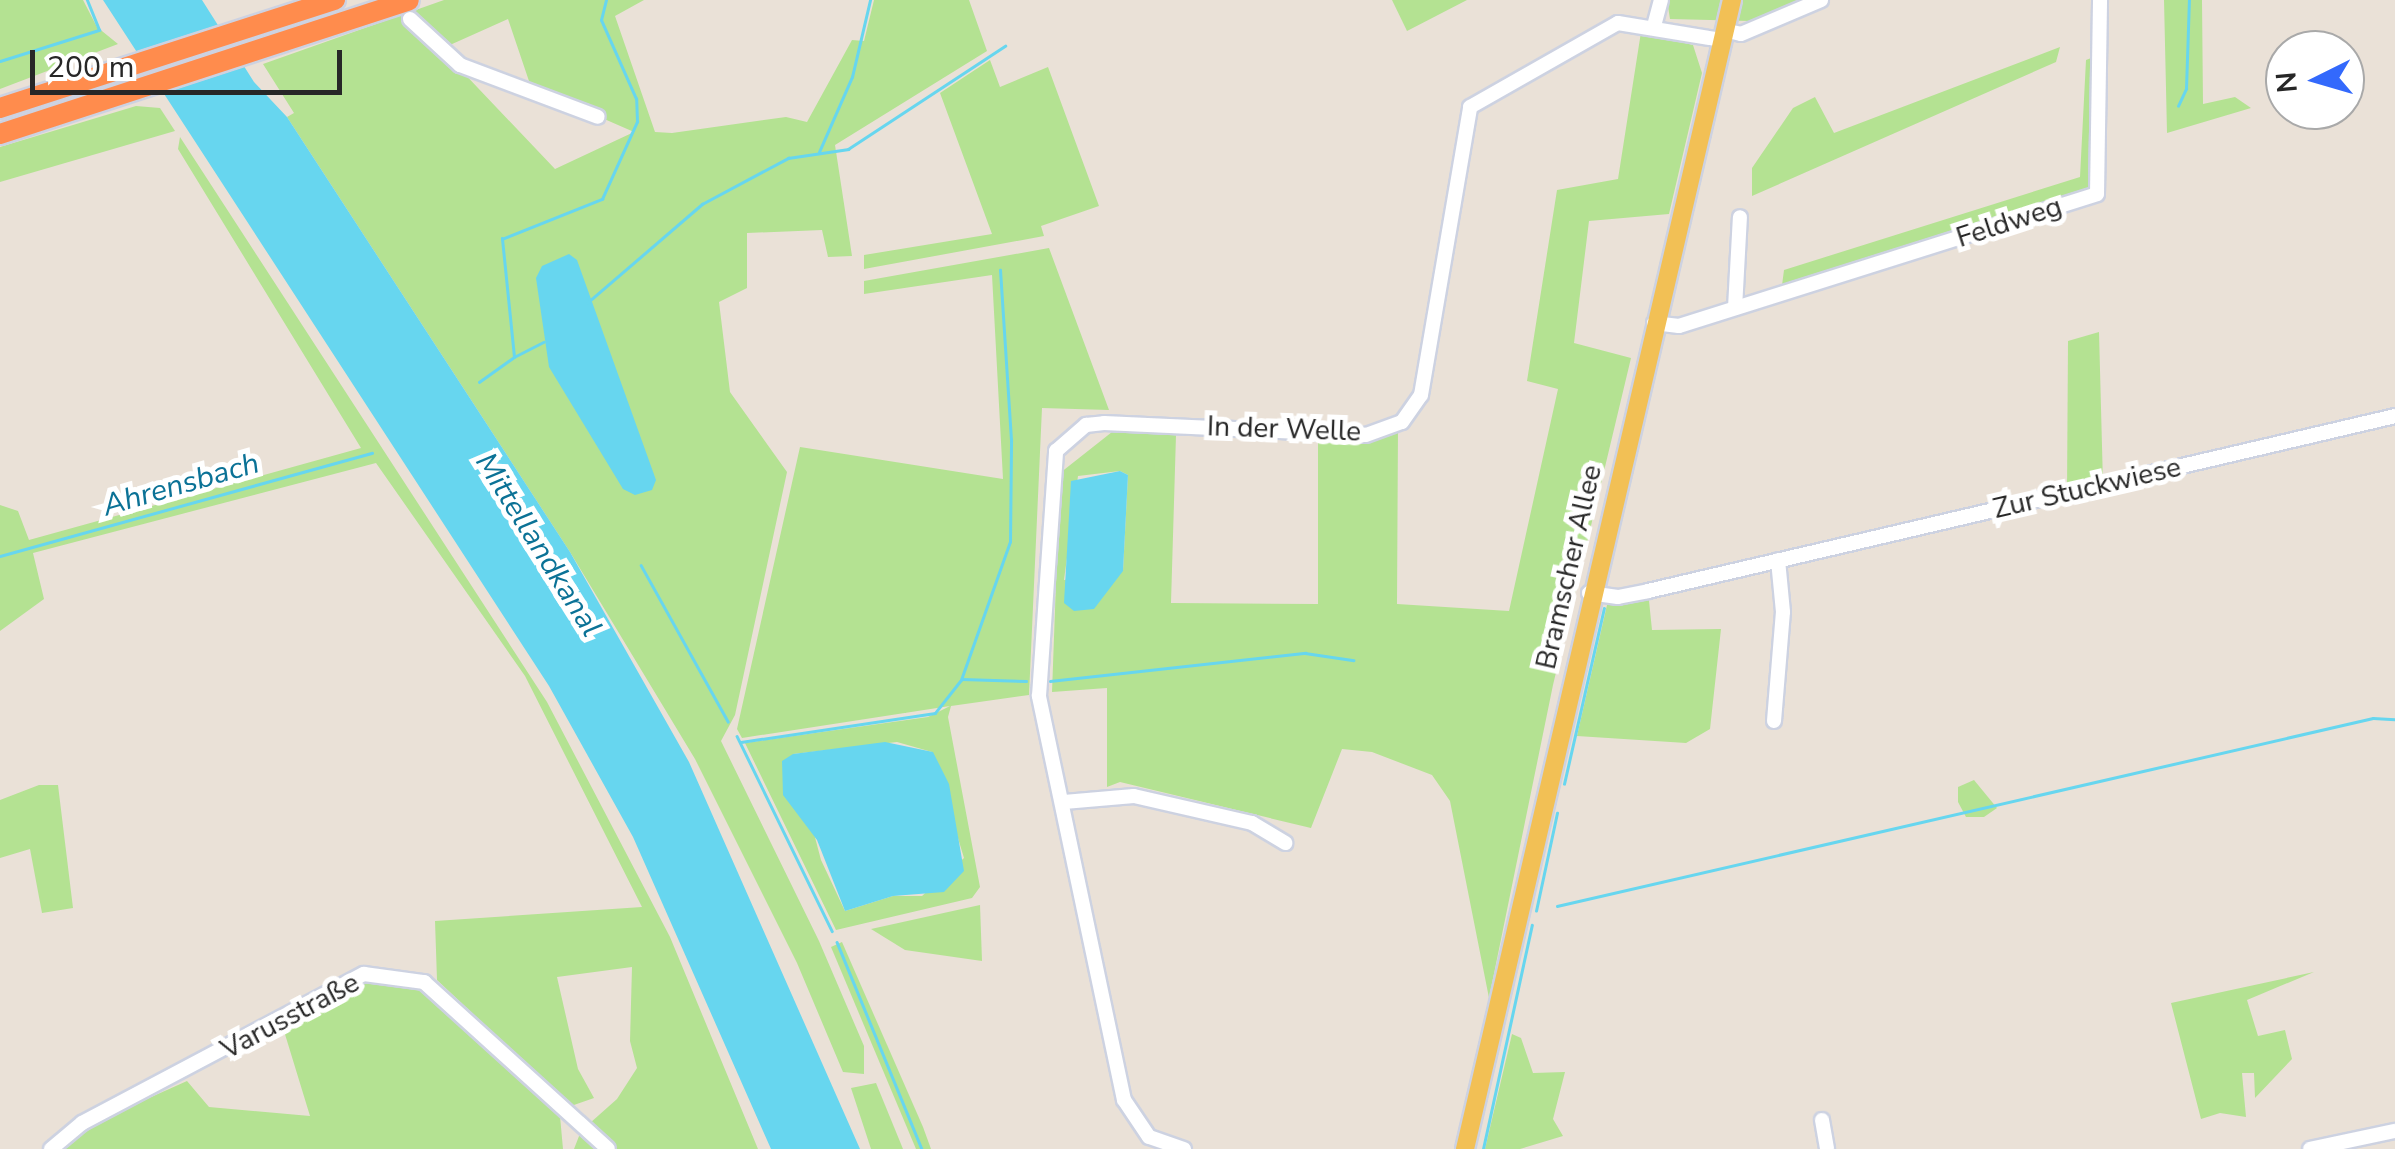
<!DOCTYPE html>
<html>
<head>
<meta charset="utf-8">
<style>
  body { margin:0 }
  #map { position:relative; width:2395px; height:1149px; overflow:hidden; background:#eae1d7; font-family:"Nunito Sans",sans-serif }
  div>[style] { position:absolute }
  [style*='--x'] { left:calc(var(--x)*1px); top:calc(var(--y)*1px); width:calc(var(--w)*1px); rotate:calc(var(--a)*1deg) }
  .green>* { inset:0; background:#b4e292 }
  .water>* { inset:0; background:#67d6ef }
  .stream>* { height:2.5px; margin:-1.25px; padding:0 1.25px; transform-origin:1.25px; border-radius:1.25px; background:#67d6ef }
  .roads { filter:drop-shadow(2px 0 #cdd2e1) drop-shadow(-2px 0 #cdd2e1) drop-shadow(0 2px #cdd2e1) drop-shadow(0 -2px #cdd2e1) }
  .minor>* { height:14px; margin:-7px; padding:0 7px; transform-origin:7px; border-radius:7px; background:#fff }
  .major>* { height:18px; margin:-9px; padding:0 9px; transform-origin:9px; border-radius:9px; background:#f2c055 }
  .highway>* { height:20px; margin:-10px; padding:0 10px; transform-origin:10px; border-radius:10px; background:#ff8c4d }
  span { translate:-50% -50%; white-space:nowrap; text-align:center; line-height:1.15; -webkit-text-stroke:10px #fff; paint-order:stroke }
  .street-label { font-size:28px; color:#272727 }
  .water-label { font-size:30px; color:#0b7296; font-style:italic }
  .north { position:absolute; left:2265px; top:30px; width:100px; height:100px; box-sizing:border-box; background:#fff; border:2px solid #a9a9a9; border-radius:50%; rotate:265deg; font-size:28px; font-weight:700; line-height:40px; text-align:center; color:#272727 }
  .north::after { content:''; display:block; margin:auto; width:35px; height:45px; background:#3369fc; clip-path:polygon(50% 0,100% 100%,50% 72%,0 100%) }
  .scale { position:absolute; left:30px; top:50px; width:312px; height:45px; box-sizing:border-box; border:5px solid #272727; border-top:0; padding-left:12px; font-size:30px; line-height:35px; white-space:nowrap; color:#272727; -webkit-text-stroke:8px #fff; paint-order:stroke }
</style>
</head>
<body>
<div id="map">
  <div class="green">
    <i style="clip-path:polygon(0 0,83px 0,97px 27px,118px 44px,0 89px)"></i>
    <i style="clip-path:polygon(evenodd,444px 0,644px 0,615px 16px,655px 132px,672px 133px,786px 117px,807px 122px,852px 40px,864px 41px,874px 0,969px 0,987px 51px,835px 145px,852px 256px,828px 257px,822px 230px,747px 233px,747px 288px,719px 302px,730px 392px,787px 472px,735px 715px,721px 741px,819px 941px,864px 1046px,864px 1074px,843px 1072px,797px 963px,695px 759px,570px 552px,287px 117px,294px 113px,263px 64px,444px 0,508px 19px,531px 87px,634px 132px,555px 169px,441px 49px,508px 19px)"></i>
    <i style="clip-path:polygon(1392px 0,1467px 0,1407px 31px)"></i>
    <i style="clip-path:polygon(1667px 0,1810px 0,1750px 21px,1670px 19px)"></i>
    <i style="clip-path:polygon(2164px 0,2202px 0,2203px 104px,2235px 97px,2251px 108px,2167px 133px)"></i>
    <i style="clip-path:polygon(evenodd,1641px 32px,1693px 45px,1702px 73px,1669px 214px,1589px 221px,1574px 343px,1631px 358px,1553px 685px,1489px 998px,1450px 801px,1432px 775px,1372px 752px,1342px 749px,1311px 828px,1120px 782px,1107px 787px,1107px 688px,1052px 692px,1060px 473px,1112px 432px,1176px 435px,1171px 603px,1318px 604px,1318px 440px,1370px 440px,1398px 429px,1397px 604px,1509px 611px,1558px 389px,1527px 381px,1557px 190px,1618px 179px,1641px 32px,1120px 471px,1128px 475px,1123px 571px,1064px 580px,1078px 476px,1120px 471px)"></i>
    <i style="clip-path:polygon(2060px 47px,2056px 62px,1752px 196px,1752px 168px,1793px 108px,1815px 97px,1834px 133px)"></i>
    <i style="clip-path:polygon(2099px 55px,2097px 194px,1781px 293px,1784px 270px,2080px 177px,2086px 60px)"></i>
    <i style="clip-path:polygon(990px 60px,1000px 87px,1048px 67px,1099px 206px,1041px 226px,1044px 236px,864px 269px,864px 255px,992px 234px,940px 93px)"></i>
    <i style="clip-path:polygon(136px 106px,160px 108px,175px 131px,0 182px,0 147px)"></i>
    <i style="clip-path:polygon(180px 137px,547px 702px,670px 937px,758px 1149px,574px 1149px,581px 1131px,617px 1099px,637px 1068px,630px 1041px,632px 967px,557px 977px,578px 1069px,594px 1098px,571px 1106px,437px 980px,435px 921px,642px 907px,525px 676px,376px 463px,33px 553px,44px 599px,0 631px,0 505px,18px 511px,29px 540px,361px 448px,178px 149px)"></i>
    <i style="clip-path:polygon(evenodd,1049px 248px,1109px 410px,1042px 408px,1029px 695px,951px 706px,948px 717px,980px 887px,972px 898px,836px 930px,745px 743px,928px 717px,950px 706px,742px 738px,737px 729px,800px 447px,1003px 479px,992px 275px,864px 294px,864px 281px,1049px 248px,897px 742px,932px 752px,964px 858px,922px 896px,893px 896px,845px 911px,821px 860px,793px 754px,897px 742px)"></i>
    <i style="clip-path:polygon(2099px 332px,2103px 484px,2067px 493px,2068px 341px)"></i>
    <i style="clip-path:polygon(1648px 591px,1652px 630px,1721px 629px,1710px 729px,1686px 743px,1577px 736px,1607px 605px)"></i>
    <i style="clip-path:polygon(1974px 780px,1997px 808px,1984px 817px,1966px 817px,1958px 802px,1958px 787px)"></i>
    <i style="clip-path:polygon(39px 785px,58px 785px,73px 908px,42px 913px,30px 849px,0 858px,0 800px)"></i>
    <i style="clip-path:polygon(980px 905px,982px 961px,905px 950px,871px 929px)"></i>
    <i style="clip-path:polygon(842px 942px,923px 1127px,931px 1149px,916px 1149px,831px 947px)"></i>
    <i style="clip-path:polygon(2314px 972px,2247px 1000px,2258px 1036px,2285px 1030px,2292px 1059px,2255px 1098px,2254px 1073px,2242px 1073px,2246px 1117px,2220px 1113px,2201px 1119px,2171px 1003px)"></i>
    <i style="clip-path:polygon(365px 980px,420px 984px,560px 1116px,563px 1149px,57px 1149px,82px 1128px,187px 1081px,209px 1107px,310px 1116px,284px 1031px)"></i>
    <i style="clip-path:polygon(1512px 1034px,1521px 1038px,1533px 1073px,1565px 1072px,1553px 1119px,1563px 1136px,1520px 1149px,1485px 1149px)"></i>
    <i style="clip-path:polygon(876px 1083px,903px 1149px,871px 1149px,851px 1088px)"></i>
  </div>
  <div class="water">
    <i style="clip-path:polygon(103px 0,202px 0,254px 82px,287px 117px,570px 552px,689px 762px,860px 1149px,771px 1149px,633px 837px,549px 686px)"></i>
    <i style="clip-path:polygon(569px 254px,577px 260px,656px 480px,652px 490px,635px 495px,623px 489px,549px 367px,536px 278px,542px 266px)"></i>
    <i style="clip-path:polygon(1120px 471px,1128px 475px,1123px 571px,1094px 609px,1074px 611px,1064px 603px,1071px 481px)"></i>
    <i style="clip-path:polygon(885px 742px,933px 752px,949px 784px,964px 871px,944px 892px,893px 896px,845px 911px,817px 840px,783px 795px,782px 761px,793px 754px)"></i>
  </div>
  <div class="stream">
    <i style="--x:0;--y:61;--w:104;--a:-17.4"></i>
    <i style="--x:99;--y:30;--w:32;--a:-112"></i>
    <i style="--x:2178;--y:106;--w:19;--a:-65"></i>
    <i style="--x:2186;--y:89;--w:89;--a:-88.1"></i>
    <i style="--x:819;--y:152;--w:82;--a:-66.3"></i>
    <i style="--x:852;--y:77;--w:79;--a:-76.8"></i>
    <i style="--x:587;--y:303;--w:152;--a:-40.7"></i>
    <i style="--x:702;--y:204;--w:98;--a:-28.1"></i>
    <i style="--x:788;--y:158;--w:61;--a:-8.5"></i>
    <i style="--x:848;--y:149;--w:188;--a:-33.3"></i>
    <i style="--x:514;--y:357;--w:33;--a:-27"></i>
    <i style="--x:479;--y:382;--w:43;--a:-35.5"></i>
    <i style="--x:514;--y:357;--w:119;--a:-95.8"></i>
    <i style="--x:502;--y:239;--w:108;--a:-21.8"></i>
    <i style="--x:602;--y:199;--w:85;--a:-65.6"></i>
    <i style="--x:637;--y:122;--w:23;--a:-92"></i>
    <i style="--x:636;--y:99;--w:86;--a:-113.9"></i>
    <i style="--x:601;--y:20;--w:21;--a:-76"></i>
    <i style="--x:0;--y:556;--w:386;--a:-15.5"></i>
    <i style="--x:641;--y:565;--w:179;--a:60.9"></i>
    <i style="--x:962;--y:679;--w:64;--a:1.8"></i>
    <i style="--x:1050;--y:681;--w:257;--a:-6.3"></i>
    <i style="--x:1305;--y:653;--w:49;--a:8.3"></i>
    <i style="--x:737;--y:736;--w:217;--a:64"></i>
    <i style="--x:741;--y:742;--w:196;--a:-8.5"></i>
    <i style="--x:935;--y:713;--w:42;--a:-51.8"></i>
    <i style="--x:961;--y:680;--w:146;--a:-70.5"></i>
    <i style="--x:1010;--y:542;--w:102;--a:-89.4"></i>
    <i style="--x:1011;--y:440;--w:170;--a:-93.7"></i>
    <i style="--x:1564;--y:784;--w:180;--a:-77.2"></i>
    <i style="--x:1557;--y:906;--w:837;--a:-12.97"></i>
    <i style="--x:2373;--y:718;--w:22;--a:3"></i>
    <i style="--x:1536;--y:911;--w:100;--a:-77.9"></i>
    <i style="--x:837;--y:942;--w:224;--a:67.7"></i>
    <i style="--x:1483;--y:1149;--w:229;--a:-77.7"></i>
  </div>
  <div class="roads">
    <div class="minor">
      <i style="--x:410;--y:19;--w:68;--a:42.6"></i>
      <i style="--x:460;--y:65;--w:147;--a:20.6"></i>
      <i style="--x:1654;--y:26;--w:27;--a:-75"></i>
      <i style="--x:1724;--y:30;--w:17;--a:13"></i>
      <i style="--x:1741;--y:34;--w:87;--a:-23"></i>
      <i style="--x:1735;--y:308;--w:91;--a:-86.9"></i>
      <i style="--x:1654;--y:323;--w:25;--a:7"></i>
      <i style="--x:1679;--y:326;--w:438;--a:-17.5"></i>
      <i style="--x:2097;--y:194;--w:194;--a:-89.1"></i>
      <i style="--x:1589;--y:593;--w:29;--a:8"></i>
      <i style="--x:1618;--y:597;--w:31;--a:-11"></i>
      <i style="--x:1648;--y:591;--w:767;--a:-13.18"></i>
      <i style="--x:1774;--y:721;--w:109;--a:-85.3"></i>
      <i style="--x:1783;--y:612;--w:52;--a:-95.5"></i>
      <i style="--x:1064;--y:802;--w:70;--a:-4.9"></i>
      <i style="--x:1134;--y:796;--w:121;--a:12.9"></i>
      <i style="--x:1252;--y:823;--w:39;--a:31"></i>
      <i style="--x:1822;--y:1120;--w:29;--a:80"></i>
      <i style="--x:51;--y:1149;--w:40;--a:-40"></i>
      <i style="--x:82;--y:1123;--w:319;--a:-27.9"></i>
      <i style="--x:364;--y:974;--w:61;--a:7.6"></i>
      <i style="--x:424;--y:982;--w:248;--a:42.2"></i>
      <i style="--x:1184;--y:1149;--w:37;--a:-161"></i>
      <i style="--x:1149;--y:1137;--w:45;--a:-124"></i>
      <i style="--x:1124;--y:1100;--w:413;--a:-101.9"></i>
      <i style="--x:1039;--y:696;--w:246;--a:-86"></i>
      <i style="--x:1056;--y:451;--w:40;--a:-41"></i>
      <i style="--x:1086;--y:425;--w:18;--a:-6"></i>
      <i style="--x:1104;--y:423;--w:262;--a:2.6"></i>
      <i style="--x:1366;--y:435;--w:38;--a:-20"></i>
      <i style="--x:1402;--y:422;--w:33;--a:-55"></i>
      <i style="--x:1421;--y:395;--w:292;--a:-80.3"></i>
      <i style="--x:1470;--y:107;--w:170;--a:-29.6"></i>
      <i style="--x:1618;--y:23;--w:105;--a:9.3"></i>
      <i style="--x:2310;--y:1149;--w:87;--a:-12"></i>
    </div>
    <div class="major">
      <i style="--x:1465;--y:1149;--w:1180;--a:-76.92"></i>
    </div>
    <div class="highway">
      <i style="--x:0;--y:108;--w:352;--a:-17.9"></i>
      <i style="--x:0;--y:134;--w:430;--a:-18.1"></i>
    </div>
  </div>
  <div class="street-label">
    <span style="left:2009px;top:222px;rotate:-18deg">Feldweg</span>
    <span style="left:1284px;top:429px;rotate:2deg">In der Welle</span>
    <span style="left:2087px;top:488px;rotate:-13deg">Zur Stuckwiese</span>
    <span style="left:1569px;top:567px;rotate:-77deg">Bramscher Allee</span>
    <span style="left:290px;top:1016px;rotate:-28deg">Varusstraße</span>
  </div>
  <div class="water-label">
    <span style="left:181px;top:485px;rotate:-16deg">Ahrensbach</span>
    <span style="left:538px;top:545px;rotate:58deg">Mittellandkanal</span>
  </div>
  <div class="north">N</div>
  <div class="scale">200 m</div>
</div>
</body>
</html>
